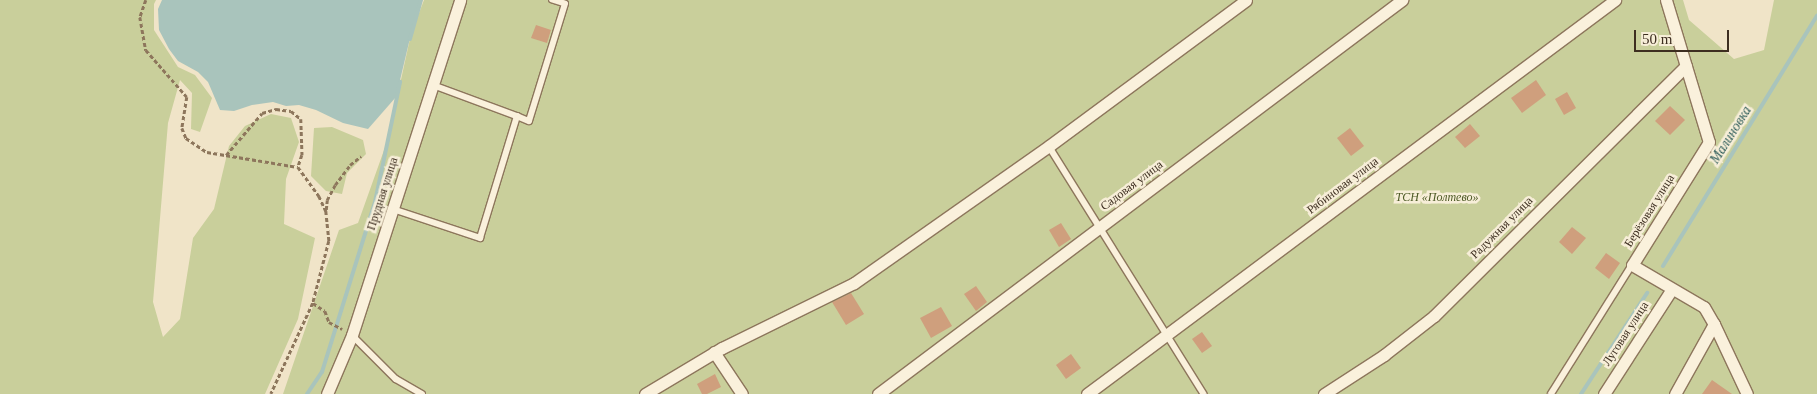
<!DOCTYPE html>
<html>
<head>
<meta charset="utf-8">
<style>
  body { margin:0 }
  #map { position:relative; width:1817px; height:394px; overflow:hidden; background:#f0e4c8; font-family:"Times New Roman",serif }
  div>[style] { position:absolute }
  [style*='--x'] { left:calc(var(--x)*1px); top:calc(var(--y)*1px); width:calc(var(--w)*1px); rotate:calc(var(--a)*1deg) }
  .green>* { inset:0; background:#c9cf9b }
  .water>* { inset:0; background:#a9c4bc }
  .stream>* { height:4px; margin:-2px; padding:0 2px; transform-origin:2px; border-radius:2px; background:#a9c4bc }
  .building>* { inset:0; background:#cf9f7d }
  .path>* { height:2.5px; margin-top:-1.25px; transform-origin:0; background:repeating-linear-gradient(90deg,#8d765c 0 4px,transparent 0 6.5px) }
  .roads { filter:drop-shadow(1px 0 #8d765c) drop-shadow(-1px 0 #8d765c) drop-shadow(0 1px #8d765c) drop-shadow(0 -1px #8d765c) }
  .lane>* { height:5.5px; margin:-2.75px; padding:0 2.75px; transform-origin:2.75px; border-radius:2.75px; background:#faf1dc }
  .street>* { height:11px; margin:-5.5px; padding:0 5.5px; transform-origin:5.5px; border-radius:5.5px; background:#faf1dc }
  span { translate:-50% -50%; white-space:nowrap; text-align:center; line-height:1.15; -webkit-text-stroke:5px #f7eed8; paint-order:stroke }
  .street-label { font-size:12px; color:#3d2e20 }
  .park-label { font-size:12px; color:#4d5a26; font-style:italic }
  .water-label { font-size:14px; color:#2f5d5a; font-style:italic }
  .scale { position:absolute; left:1634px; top:30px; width:95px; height:22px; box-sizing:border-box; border:2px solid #3d2e20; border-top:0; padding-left:6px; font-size:15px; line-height:18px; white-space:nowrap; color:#3d2e20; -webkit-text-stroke:4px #f7eed8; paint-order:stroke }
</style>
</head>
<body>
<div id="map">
  <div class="green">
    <i style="clip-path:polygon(0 0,156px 0,154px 4px,154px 30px,178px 67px,195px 75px,212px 98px,200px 132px,191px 129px,192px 93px,180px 80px,168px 123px,153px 302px,163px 337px,180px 319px,193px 238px,214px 209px,229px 146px,245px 126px,271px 114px,291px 118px,299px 142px,286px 179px,284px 224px,315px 238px,298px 319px,265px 394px,0 394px)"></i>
    <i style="clip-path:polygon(424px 0,1666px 0,1713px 153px,1714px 144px,1670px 0,1683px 0,1689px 20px,1734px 59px,1764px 50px,1774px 0,1817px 0,1817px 394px,283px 394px,339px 230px,358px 223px,388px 139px,411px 34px)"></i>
    <i style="clip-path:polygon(332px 127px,363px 140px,366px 154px,347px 173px,342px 194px,326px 191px,311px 176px,314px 128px)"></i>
  </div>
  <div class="water">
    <i style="clip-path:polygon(162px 0,421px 0,411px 34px,396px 97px,368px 129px,343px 123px,316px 110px,299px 105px,286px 106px,273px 102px,252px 105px,234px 111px,220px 110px,208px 82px,198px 72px,178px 61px,169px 49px,159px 30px,158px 9px)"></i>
  </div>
  <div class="stream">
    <i style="--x:410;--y:39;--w:41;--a:-74.2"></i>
    <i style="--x:1663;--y:266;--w:294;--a:-58.4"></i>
    <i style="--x:307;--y:394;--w:27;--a:-56"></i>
    <i style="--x:322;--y:372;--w:178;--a:-72.7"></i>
    <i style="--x:375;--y:202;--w:123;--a:-78.2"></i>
    <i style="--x:1581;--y:394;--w:121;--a:-56.8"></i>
  </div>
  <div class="building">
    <i style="clip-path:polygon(536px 25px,551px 30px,547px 43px,531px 38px)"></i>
    <i style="clip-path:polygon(1536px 80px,1546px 95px,1522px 113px,1511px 98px)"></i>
    <i style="clip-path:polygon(1567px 92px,1576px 108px,1564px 115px,1555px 99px)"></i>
    <i style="clip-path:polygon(1670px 106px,1685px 120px,1670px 135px,1655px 121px)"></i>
    <i style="clip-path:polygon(1470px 124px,1480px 136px,1465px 148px,1455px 137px)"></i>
    <i style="clip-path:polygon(1350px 128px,1364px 146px,1351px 156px,1337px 138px)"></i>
    <i style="clip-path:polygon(1061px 223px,1071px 239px,1059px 247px,1049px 230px)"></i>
    <i style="clip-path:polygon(1572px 227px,1586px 238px,1572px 254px,1559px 242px)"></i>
    <i style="clip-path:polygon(1606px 253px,1620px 263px,1609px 279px,1595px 268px)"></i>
    <i style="clip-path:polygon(976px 286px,987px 302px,976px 311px,964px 294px)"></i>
    <i style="clip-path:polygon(851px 293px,864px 314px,846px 325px,832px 302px)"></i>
    <i style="clip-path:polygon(941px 307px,952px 326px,931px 338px,920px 318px)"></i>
    <i style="clip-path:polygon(1202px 332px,1212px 346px,1202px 353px,1192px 339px)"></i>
    <i style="clip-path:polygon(1071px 354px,1081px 368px,1066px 379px,1056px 365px)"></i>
    <i style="clip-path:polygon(715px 374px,721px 387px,707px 394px,702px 394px,697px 384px)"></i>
    <i style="clip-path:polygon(1712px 380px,1732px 394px,1702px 394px)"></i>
  </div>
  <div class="path">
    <i style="--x:146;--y:0;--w:18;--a:109"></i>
    <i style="--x:140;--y:17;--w:34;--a:80"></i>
    <i style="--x:146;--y:50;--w:62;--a:48.9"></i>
    <i style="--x:187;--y:97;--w:31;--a:99"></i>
    <i style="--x:182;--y:128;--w:11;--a:68"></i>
    <i style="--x:186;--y:138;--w:25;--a:34"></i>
    <i style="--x:207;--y:152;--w:92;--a:9.4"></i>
    <i style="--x:298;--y:167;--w:36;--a:54"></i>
    <i style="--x:319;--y:196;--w:17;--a:65"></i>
    <i style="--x:326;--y:211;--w:30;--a:84"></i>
    <i style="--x:329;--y:241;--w:64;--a:104.5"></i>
    <i style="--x:313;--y:303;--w:100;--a:114.8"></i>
    <i style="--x:226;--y:155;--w:55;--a:-49.4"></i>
    <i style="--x:262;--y:113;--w:15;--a:-16"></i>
    <i style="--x:276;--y:109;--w:15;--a:8"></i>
    <i style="--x:291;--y:111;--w:13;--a:39"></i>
    <i style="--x:301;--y:119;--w:36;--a:88"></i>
    <i style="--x:302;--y:155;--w:13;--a:108"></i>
    <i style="--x:326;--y:210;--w:10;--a:-84"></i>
    <i style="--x:327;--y:200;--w:17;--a:-62"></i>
    <i style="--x:335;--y:185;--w:25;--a:-53"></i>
    <i style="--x:350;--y:165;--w:14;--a:-39"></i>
    <i style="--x:313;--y:303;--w:14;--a:34"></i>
    <i style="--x:325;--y:311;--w:12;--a:70"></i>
    <i style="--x:329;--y:322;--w:15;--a:28"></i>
  </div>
  <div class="roads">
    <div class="lane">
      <i style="--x:433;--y:85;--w:90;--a:20.3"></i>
      <i style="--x:1049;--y:146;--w:292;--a:58"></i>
      <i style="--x:393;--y:209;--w:92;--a:18.4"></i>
      <i style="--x:480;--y:238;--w:127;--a:-73.1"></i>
      <i style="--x:517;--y:116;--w:13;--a:23"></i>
      <i style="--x:529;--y:121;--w:122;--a:-72.9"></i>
      <i style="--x:565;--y:4;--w:13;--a:-162"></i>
      <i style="--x:352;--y:335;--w:62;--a:45"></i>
      <i style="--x:396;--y:379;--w:30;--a:30"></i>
      <i style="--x:1551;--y:394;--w:152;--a:-57.9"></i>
    </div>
    <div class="street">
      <i style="--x:1666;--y:0;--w:148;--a:73.2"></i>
      <i style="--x:1709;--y:142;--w:145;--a:122"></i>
      <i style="--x:1632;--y:265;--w:83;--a:30.3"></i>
      <i style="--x:1704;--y:307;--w:20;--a:60"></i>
      <i style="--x:1714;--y:324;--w:80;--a:119.1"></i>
      <i style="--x:1714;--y:324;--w:77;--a:64.8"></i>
      <i style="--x:714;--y:352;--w:50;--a:56.3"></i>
      <i style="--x:327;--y:394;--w:64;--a:-67"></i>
      <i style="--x:352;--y:335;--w:352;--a:-72.1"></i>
      <i style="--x:645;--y:394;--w:90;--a:-30.9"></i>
      <i style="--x:722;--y:348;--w:147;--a:-26.2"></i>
      <i style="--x:854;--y:283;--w:238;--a:-35.1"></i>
      <i style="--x:1049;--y:146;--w:245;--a:-36.5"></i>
      <i style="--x:878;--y:394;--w:656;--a:-36.94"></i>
      <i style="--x:1087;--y:394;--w:659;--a:-36.73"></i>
      <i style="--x:1324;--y:394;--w:72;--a:-33"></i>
      <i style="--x:1384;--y:355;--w:63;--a:-38"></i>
      <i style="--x:1434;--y:316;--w:355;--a:-44.8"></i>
      <i style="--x:1604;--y:394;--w:125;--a:-57.1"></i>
    </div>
  </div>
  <div class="street-label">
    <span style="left:1132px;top:186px;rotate:-37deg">Садовая улица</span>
    <span style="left:1343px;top:186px;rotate:-37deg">Рябиновая улица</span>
    <span style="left:383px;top:194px;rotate:-72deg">Прудная улица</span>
    <span style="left:1650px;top:211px;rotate:-58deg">Берёзовая улица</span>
    <span style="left:1502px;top:228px;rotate:-45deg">Радужная улица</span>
    <span style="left:1626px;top:334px;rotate:-57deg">Луговая улица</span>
  </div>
  <div class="park-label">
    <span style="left:1437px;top:198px">ТСН «Полтево»</span>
  </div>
  <div class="water-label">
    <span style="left:1731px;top:135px;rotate:-58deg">Малиновка</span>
  </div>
  <div class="scale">50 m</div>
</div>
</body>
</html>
